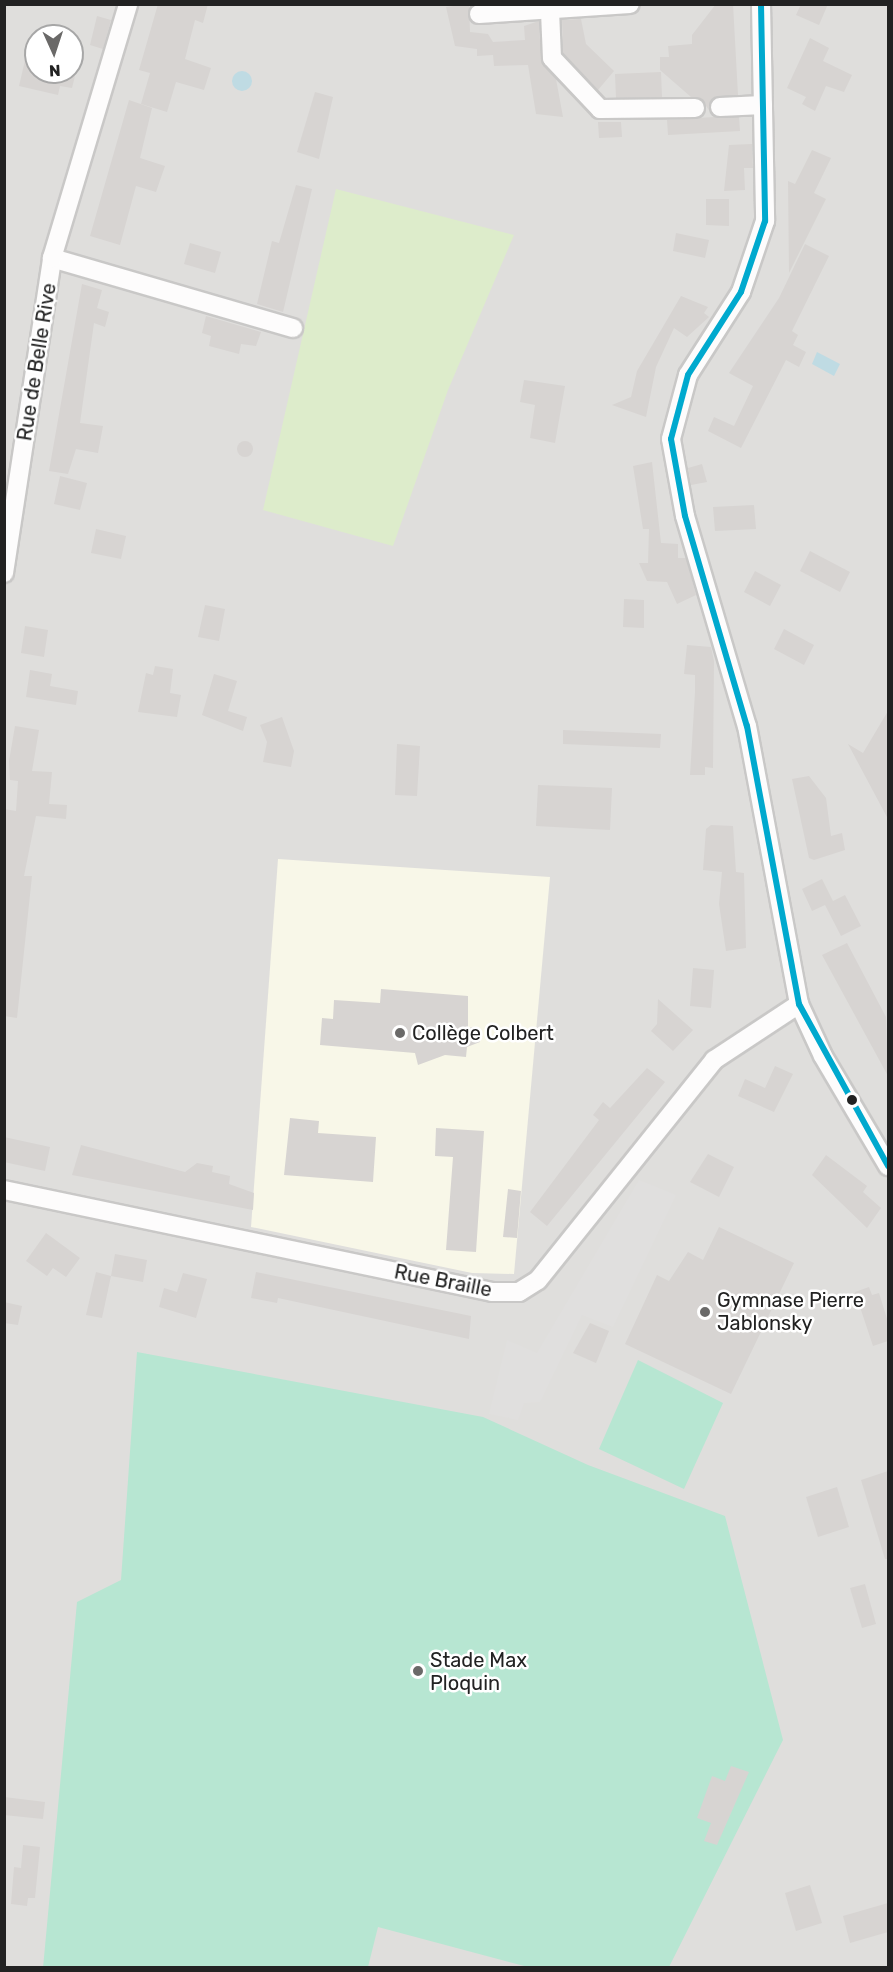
<!DOCTYPE html>
<html>
<head>
<meta charset="utf-8">
<style>
  body { margin:0 }
  #map { position:relative; width:893px; height:1972px; overflow:hidden; background:#f0eeeb; font-family:Rubik,sans-serif }
  div>[style] { position:absolute }
  [style*='--x'] { left:calc(var(--x)*1px); top:calc(var(--y)*1px); width:calc(var(--w)*1px); rotate:calc(var(--a)*1deg) }
  .residential>* { inset:0; background:#dfdedc }
  .education>* { inset:0; background:#f8f7e8 }
  .grass>* { inset:0; background:#ddeccb }
  .pitch>* { inset:0; background:#b7e6d2 }
  .parking>* { inset:0; background:#e0dfde }
  .water>* { inset:0; background:#bfdbe3 }
  .round { border-radius:50% }
  .building>* { inset:0; background:#d7d4d2 }
  .roads { filter:drop-shadow(2px 0 #c9c8c7) drop-shadow(-2px 0 #c9c8c7) drop-shadow(0 2px #c9c8c7) drop-shadow(0 -2px #c9c8c7) }
  .minor>* { height:18px; margin:-9px; padding:0 9px; transform-origin:9px; border-radius:9px; background:#fdfcfc }
  .bus-1>* { height:6px; margin:-3px; padding:0 3px; transform-origin:3px; border-radius:3px; background:#00a9ce }
  .dots>* { width:16px; height:16px; translate:-50% -50%; box-sizing:border-box; border:3px solid #fff; border-radius:50% }
  span { translate:-50% -50%; white-space:nowrap; text-align:center; line-height:1.15; -webkit-text-stroke:5px #fff; paint-order:stroke }
  .street-label { font-size:20px; color:#222 }
  .poi-label { font-size:20px; color:#222 }
  .left { translate:0 -50%; text-align:left }
  .frame { position:absolute; inset:0; border:6px solid #222; pointer-events:none }
  .north { position:absolute; left:24px; top:24px; width:60px; height:60px; box-sizing:border-box; background:#fff; border:2px solid #a7a7a7; border-radius:50%; rotate:177deg; font-size:16px; font-weight:700; line-height:24px; text-align:center; color:#222 }
  .north::after { content:''; display:block; margin:auto; width:21px; height:27px; background:#6a6968; clip-path:polygon(50% 0,100% 100%,50% 72%,0 100%) }
</style>
</head>
<body>
<div id="map">
  <div class="residential">
    <i style="clip-path:polygon(evenodd,5px 5px,888px 5px,888px 1967px,5px 1967px,5px 5px,36px 36px,72px 36px,72px 72px,36px 72px,36px 36px)"></i>
  </div>
  <div class="education">
    <i style="clip-path:polygon(278px 859px,550px 877px,514px 1274px,472px 1273px,251px 1227px)"></i>
  </div>
  <div class="grass">
    <i style="clip-path:polygon(336px 189px,514px 235px,448px 390px,393px 546px,263px 510px)"></i>
  </div>
  <div class="pitch">
    <i style="clip-path:polygon(137px 1352px,483px 1417px,588px 1465px,725px 1516px,783px 1740px,669px 1967px,528px 1967px,378px 1927px,368px 1967px,43px 1968px,77px 1602px,121px 1580px)"></i>
    <i style="clip-path:polygon(638px 1360px,723px 1403px,684px 1489px,599px 1449px)"></i>
  </div>
  <div class="parking">
    <i style="clip-path:polygon(639px 1180px,676px 1195px,613px 1327px,582px 1315px,540px 1402px,524px 1403px,518px 1420px,489px 1414px,507px 1340px,537px 1353px)"></i>
  </div>
  <div class="water">
    <i class="round" style="left:232px;top:71px;width:20px;height:20px"></i>
    <i style="clip-path:polygon(817px 352px,840px 364px,834px 376px,812px 364px)"></i>
  </div>
  <div class="building">
    <i style="clip-path:polygon(158px 4px,208px 4px,203px 23px,195px 20px,185px 59px,211px 68px,204px 90px,176px 82px,167px 112px,141px 104px,150px 73px,139px 70px)"></i>
    <i style="clip-path:polygon(469px 4px,470px 32px,488px 34px,493px 42px,525px 40px,524px 26px,539px 21px,541px 59px,556px 79px,563px 117px,536px 114px,528px 65px,494px 66px,493px 55px,477px 56px,477px 49px,455px 46px,446px 7px)"></i>
    <i style="clip-path:polygon(716px 4px,733px 4px,738px 95px,714px 97px,709px 108px,715px 117px,739px 117px,740px 131px,668px 135px,667px 120px,714px 117px,701px 99px,691px 97px,660px 70px,660px 57px,669px 57px,668px 46px,692px 44px,692px 35px)"></i>
    <i style="clip-path:polygon(801px 4px,828px 4px,819px 25px,796px 15px)"></i>
    <i style="clip-path:polygon(97px 16px,111px 20px,103px 49px,90px 45px)"></i>
    <i style="clip-path:polygon(581px 19px,586px 44px,614px 71px,598px 90px,563px 53px,562px 20px)"></i>
    <i style="clip-path:polygon(810px 38px,829px 48px,823px 61px,852px 75px,844px 92px,826px 86px,815px 111px,802px 104px,806px 97px,787px 88px)"></i>
    <i style="clip-path:polygon(30px 39px,36px 40px,36px 72px,76px 72px,72px 88px,60px 86px,58px 95px,19px 86px)"></i>
    <i style="clip-path:polygon(661px 72px,662px 97px,616px 98px,615px 74px)"></i>
    <i style="clip-path:polygon(315px 92px,333px 97px,319px 159px,297px 152px)"></i>
    <i style="clip-path:polygon(129px 100px,152px 108px,140px 158px,165px 166px,156px 192px,136px 186px,120px 245px,90px 236px)"></i>
    <i style="clip-path:polygon(598px 122px,621px 122px,622px 137px,599px 138px)"></i>
    <i style="clip-path:polygon(752px 144px,753px 168px,744px 168px,745px 190px,724px 191px,729px 145px)"></i>
    <i style="clip-path:polygon(812px 150px,831px 158px,814px 193px,826px 199px,789px 273px,788px 181px,795px 184px)"></i>
    <i style="clip-path:polygon(296px 185px,312px 189px,283px 312px,257px 304px,272px 241px,279px 243px)"></i>
    <i style="clip-path:polygon(706px 199px,729px 199px,729px 226px,706px 225px)"></i>
    <i style="clip-path:polygon(676px 233px,709px 240px,705px 258px,673px 251px)"></i>
    <i style="clip-path:polygon(190px 243px,221px 252px,215px 273px,184px 264px)"></i>
    <i style="clip-path:polygon(805px 244px,829px 256px,792px 331px,798px 335px,793px 345px,806px 352px,799px 367px,786px 360px,741px 448px,708px 431px,714px 417px,734px 426px,753px 386px,729px 373px,779px 298px)"></i>
    <i style="clip-path:polygon(82px 284px,102px 290px,97px 308px,109px 312px,105px 327px,94px 323px,80px 423px,103px 426px,98px 453px,76px 449px,68px 474px,49px 471px)"></i>
    <i style="clip-path:polygon(681px 296px,708px 307px,704px 313px,709px 317px,687px 337px,674px 328px,656px 367px,646px 417px,612px 405px,631px 397px,637px 371px)"></i>
    <i style="clip-path:polygon(206px 316px,261px 332px,256px 346px,241px 344px,239px 354px,209px 346px,211px 336px,202px 333px)"></i>
    <i style="clip-path:polygon(524px 380px,565px 386px,555px 443px,530px 438px,535px 405px,520px 402px)"></i>
    <i class="round" style="left:237px;top:441px;width:16px;height:16px"></i>
    <i style="clip-path:polygon(652px 462px,661px 543px,678px 544px,678px 558px,686px 558px,696px 595px,677px 604px,667px 582px,647px 581px,639px 563px,648px 563px,649px 529px,643px 529px,633px 466px)"></i>
    <i style="clip-path:polygon(702px 464px,707px 482px,691px 485px,688px 468px)"></i>
    <i style="clip-path:polygon(60px 476px,87px 483px,80px 510px,54px 504px)"></i>
    <i style="clip-path:polygon(754px 505px,756px 529px,715px 531px,713px 507px)"></i>
    <i style="clip-path:polygon(96px 529px,126px 536px,121px 559px,91px 553px)"></i>
    <i style="clip-path:polygon(810px 551px,850px 572px,840px 592px,800px 571px)"></i>
    <i style="clip-path:polygon(755px 571px,781px 585px,770px 606px,744px 592px)"></i>
    <i style="clip-path:polygon(624px 599px,644px 600px,644px 628px,623px 627px)"></i>
    <i style="clip-path:polygon(205px 605px,225px 609px,219px 641px,198px 637px)"></i>
    <i style="clip-path:polygon(25px 626px,48px 630px,44px 657px,21px 653px)"></i>
    <i style="clip-path:polygon(784px 629px,814px 645px,804px 665px,774px 649px)"></i>
    <i style="clip-path:polygon(687px 645px,711px 647px,714px 661px,713px 768px,705px 767px,705px 775px,690px 775px,695px 692px,695px 675px,684px 674px)"></i>
    <i style="clip-path:polygon(155px 666px,173px 669px,170px 693px,181px 695px,177px 717px,138px 712px,146px 673px,153px 675px)"></i>
    <i style="clip-path:polygon(30px 670px,52px 674px,50px 686px,78px 691px,76px 705px,26px 697px)"></i>
    <i style="clip-path:polygon(214px 674px,237px 681px,228px 711px,247px 717px,243px 731px,202px 715px)"></i>
    <i style="clip-path:polygon(888px 711px,888px 819px,848px 744px,863px 753px)"></i>
    <i style="clip-path:polygon(282px 717px,294px 751px,291px 767px,263px 762px,267px 742px,260px 725px)"></i>
    <i style="clip-path:polygon(15px 726px,39px 730px,32px 771px,52px 772px,49px 804px,67px 805px,66px 819px,36px 816px,24px 876px,32px 876px,17px 1018px,4px 1016px,4px 809px,16px 811px,18px 781px,10px 780px,9px 761px)"></i>
    <i style="clip-path:polygon(563px 730px,661px 734px,660px 748px,563px 744px)"></i>
    <i style="clip-path:polygon(397px 744px,420px 746px,417px 796px,395px 795px)"></i>
    <i style="clip-path:polygon(809px 776px,826px 798px,831px 836px,842px 833px,845px 850px,814px 860px,809px 858px,792px 779px)"></i>
    <i style="clip-path:polygon(538px 785px,612px 788px,610px 830px,536px 826px)"></i>
    <i style="clip-path:polygon(711px 825px,733px 826px,736px 872px,744px 873px,746px 948px,726px 951px,719px 904px,722px 872px,703px 870px,706px 829px)"></i>
    <i style="clip-path:polygon(822px 879px,833px 901px,845px 895px,861px 926px,841px 936px,825px 905px,812px 911px,802px 889px)"></i>
    <i style="clip-path:polygon(847px 943px,886px 1017px,888px 1076px,822px 955px)"></i>
    <i style="clip-path:polygon(693px 968px,714px 970px,711px 1008px,690px 1006px)"></i>
    <i style="clip-path:polygon(381px 989px,468px 996px,468px 1028px,474px 1027px,480px 1042px,467px 1047px,466px 1057px,445px 1055px,418px 1065px,415px 1053px,320px 1045px,322px 1018px,333px 1019px,334px 1000px,380px 1003px)"></i>
    <i style="clip-path:polygon(658px 999px,693px 1030px,673px 1051px,651px 1031px,657px 1024px)"></i>
    <i style="clip-path:polygon(775px 1066px,793px 1074px,774px 1112px,738px 1096px,745px 1079px,765px 1088px)"></i>
    <i style="clip-path:polygon(647px 1068px,665px 1082px,547px 1226px,530px 1212px,599px 1120px,593px 1115px,603px 1102px,610px 1108px)"></i>
    <i style="clip-path:polygon(290px 1118px,319px 1121px,318px 1133px,376px 1137px,373px 1182px,284px 1175px)"></i>
    <i style="clip-path:polygon(436px 1128px,484px 1131px,476px 1252px,446px 1250px,453px 1157px,435px 1156px)"></i>
    <i style="clip-path:polygon(4px 1137px,50px 1147px,45px 1171px,4px 1162px)"></i>
    <i style="clip-path:polygon(81px 1145px,185px 1172px,197px 1163px,213px 1166px,212px 1172px,230px 1176px,229px 1184px,254px 1193px,253px 1210px,72px 1175px)"></i>
    <i style="clip-path:polygon(708px 1154px,734px 1167px,719px 1197px,690px 1182px)"></i>
    <i style="clip-path:polygon(826px 1155px,867px 1186px,863px 1192px,881px 1208px,867px 1228px,812px 1175px)"></i>
    <i style="clip-path:polygon(508px 1189px,521px 1191px,517px 1238px,503px 1237px)"></i>
    <i style="clip-path:polygon(719px 1227px,794px 1263px,731px 1394px,625px 1344px,657px 1275px,669px 1281px,688px 1252px,703px 1260px)"></i>
    <i style="clip-path:polygon(46px 1233px,80px 1258px,66px 1277px,53px 1268px,47px 1276px,26px 1261px)"></i>
    <i style="clip-path:polygon(115px 1254px,147px 1260px,143px 1282px,111px 1276px)"></i>
    <i style="clip-path:polygon(96px 1272px,111px 1276px,102px 1318px,86px 1315px)"></i>
    <i style="clip-path:polygon(256px 1272px,471px 1316px,469px 1339px,278px 1298px,277px 1303px,251px 1298px)"></i>
    <i style="clip-path:polygon(183px 1273px,207px 1279px,196px 1318px,159px 1307px,164px 1288px,177px 1292px)"></i>
    <i style="clip-path:polygon(869px 1287px,872px 1295px,879px 1293px,888px 1322px,888px 1341px,873px 1346px,855px 1292px)"></i>
    <i style="clip-path:polygon(4px 1302px,22px 1306px,18px 1325px,4px 1323px)"></i>
    <i style="clip-path:polygon(590px 1323px,609px 1331px,596px 1363px,573px 1353px)"></i>
    <i style="clip-path:polygon(888px 1471px,888px 1559px,885px 1559px,861px 1480px)"></i>
    <i style="clip-path:polygon(837px 1487px,849px 1527px,818px 1537px,806px 1497px)"></i>
    <i style="clip-path:polygon(865px 1584px,876px 1624px,862px 1628px,850px 1588px)"></i>
    <i style="clip-path:polygon(731px 1766px,749px 1772px,717px 1845px,704px 1841px,711px 1823px,697px 1818px,712px 1776px,725px 1781px)"></i>
    <i style="clip-path:polygon(4px 1797px,45px 1802px,43px 1819px,4px 1815px)"></i>
    <i style="clip-path:polygon(23px 1845px,40px 1847px,35px 1898px,28px 1898px,27px 1906px,11px 1904px,14px 1867px,21px 1868px)"></i>
    <i style="clip-path:polygon(810px 1885px,822px 1923px,796px 1931px,785px 1893px)"></i>
    <i style="clip-path:polygon(888px 1903px,888px 1932px,850px 1943px,843px 1916px)"></i>
  </div>
  <div class="roads">
    <div class="minor">
      <i style="--x:761;--y:4;--w:217;--a:88.9"></i>
      <i style="--x:765;--y:221;--w:75;--a:108.7"></i>
      <i style="--x:741;--y:292;--w:98;--a:122.6"></i>
      <i style="--x:688;--y:375;--w:66;--a:104.9"></i>
      <i style="--x:671;--y:439;--w:78;--a:79.7"></i>
      <i style="--x:685;--y:516;--w:219;--a:73.6"></i>
      <i style="--x:747;--y:726;--w:283;--a:79.4"></i>
      <i style="--x:799;--y:1004;--w:57;--a:65.2"></i>
      <i style="--x:823;--y:1056;--w:128;--a:59.4"></i>
      <i style="--x:550;--y:11;--w:47;--a:87.6"></i>
      <i style="--x:552;--y:58;--w:70;--a:46.7"></i>
      <i style="--x:600;--y:109;--w:95;--a:-0.6"></i>
      <i style="--x:479;--y:14;--w:151;--a:-3.8"></i>
      <i style="--x:720;--y:107;--w:43;--a:-2.7"></i>
      <i style="--x:52;--y:258;--w:251;--a:16.2"></i>
      <i style="--x:4;--y:573;--w:319;--a:-81.3"></i>
      <i style="--x:52;--y:258;--w:265;--a:-73.3"></i>
      <i style="--x:4;--y:1190;--w:499;--a:11.8"></i>
      <i style="--x:492;--y:1292;--w:27;--a:0"></i>
      <i style="--x:519;--y:1292;--w:22;--a:-32"></i>
      <i style="--x:538;--y:1280;--w:282;--a:-51.3"></i>
      <i style="--x:714;--y:1060;--w:102;--a:-33.4"></i>
    </div>
  </div>
  <div class="bus-1">
    <i style="--x:761;--y:4;--w:217;--a:88.9"></i>
    <i style="--x:765;--y:221;--w:75;--a:108.7"></i>
    <i style="--x:741;--y:292;--w:98;--a:122.6"></i>
    <i style="--x:688;--y:375;--w:66;--a:104.9"></i>
    <i style="--x:671;--y:439;--w:78;--a:79.7"></i>
    <i style="--x:685;--y:516;--w:219;--a:73.6"></i>
    <i style="--x:747;--y:726;--w:283;--a:79.4"></i>
    <i style="--x:799;--y:1004;--w:185;--a:61.2"></i>
  </div>
  <div class="dots">
    <i style="left:400px;top:1033px;background:#6a6968"></i>
    <i style="left:852px;top:1100px;background:#222"></i>
    <i style="left:705px;top:1312px;background:#6a6968"></i>
    <i style="left:418px;top:1671px;background:#6a6968"></i>
  </div>
  <div class="street-label">
    <span style="left:37px;top:362px;rotate:-81deg">Rue de Belle Rive</span>
    <span style="left:443px;top:1281px;rotate:11deg">Rue Braille</span>
  </div>
  <div class="poi-label">
    <span class="left" style="left:412px;top:1033px">Collège Colbert</span>
    <span class="left" style="left:717px;top:1312px">Gymnase Pierre<br>Jablonsky</span>
    <span class="left" style="left:430px;top:1672px">Stade Max<br>Ploquin</span>
  </div>
  <div class="frame"></div>
  <div class="north">N</div>
</div>
</body>
</html>
